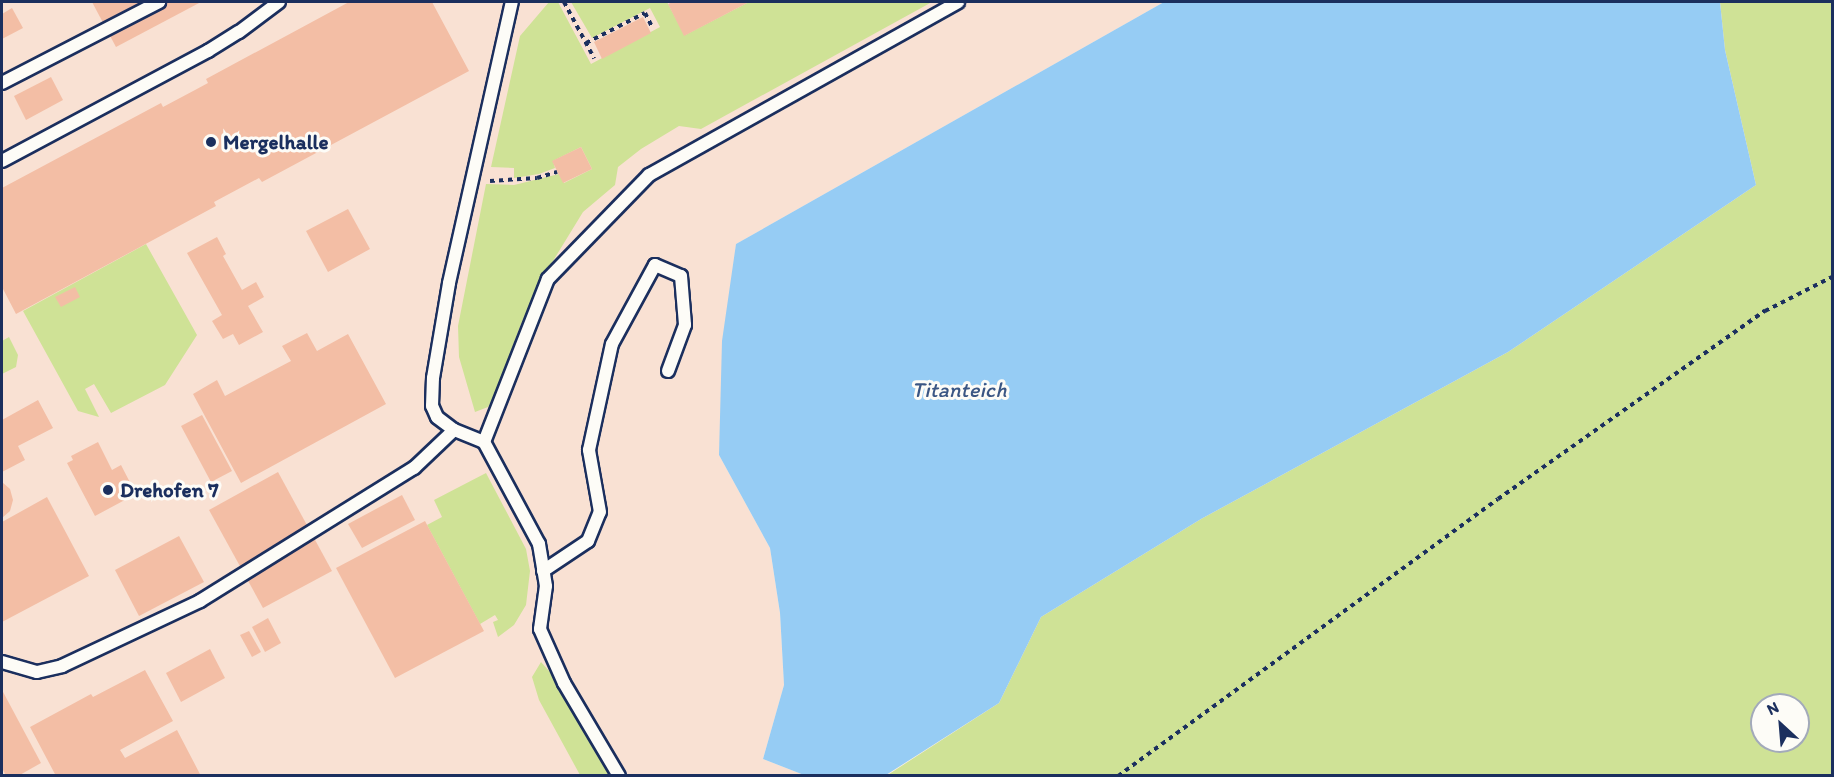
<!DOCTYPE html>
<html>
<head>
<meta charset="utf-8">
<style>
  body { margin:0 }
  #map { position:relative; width:1834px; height:777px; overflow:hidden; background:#fbf0e7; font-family:Itim,sans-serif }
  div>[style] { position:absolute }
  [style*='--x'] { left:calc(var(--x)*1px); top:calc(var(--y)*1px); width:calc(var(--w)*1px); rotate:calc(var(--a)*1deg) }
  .built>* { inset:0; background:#f9e1d3 }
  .green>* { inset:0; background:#cfe296 }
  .water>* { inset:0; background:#96ccf4 }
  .building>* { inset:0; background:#f3bea5 }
  .path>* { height:4px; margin-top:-2px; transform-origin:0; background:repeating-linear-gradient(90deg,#1b2f5e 0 4.5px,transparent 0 9px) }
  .roads { filter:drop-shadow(2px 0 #1b2f5e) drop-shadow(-2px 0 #1b2f5e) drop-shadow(0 2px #1b2f5e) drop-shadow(0 -2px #1b2f5e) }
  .service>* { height:12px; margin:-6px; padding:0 6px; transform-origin:6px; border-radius:6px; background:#fdfcf7 }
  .dots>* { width:16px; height:16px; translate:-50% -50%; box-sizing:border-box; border:3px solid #fdfcf7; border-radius:50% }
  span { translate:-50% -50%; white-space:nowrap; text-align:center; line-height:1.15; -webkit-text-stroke:6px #fdfcf7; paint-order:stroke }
  .poi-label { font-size:21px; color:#1b2f5e; font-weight:700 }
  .left { translate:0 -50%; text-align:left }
  .water-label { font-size:22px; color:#3a5684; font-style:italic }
  .frame { position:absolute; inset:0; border:3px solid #1b2f5e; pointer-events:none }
  .north { position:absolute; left:1750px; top:693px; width:60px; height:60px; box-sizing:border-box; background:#fdfcf7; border:2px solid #a3aaba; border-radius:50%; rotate:334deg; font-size:16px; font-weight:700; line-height:24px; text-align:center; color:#1b2f5e }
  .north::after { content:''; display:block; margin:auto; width:21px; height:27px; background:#1b2f5e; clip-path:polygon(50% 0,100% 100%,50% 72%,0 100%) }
</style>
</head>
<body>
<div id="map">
  <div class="built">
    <i style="clip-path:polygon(2px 2px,1164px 2px,736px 244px,719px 455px,770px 548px,780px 613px,784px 685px,763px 759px,804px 775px,2px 776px)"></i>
  </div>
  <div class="green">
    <i style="clip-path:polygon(549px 2px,558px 2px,591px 64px,660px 27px,650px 8px,592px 38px,571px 2px,667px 2px,685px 35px,749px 2px,932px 2px,701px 129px,679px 126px,641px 149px,618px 167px,615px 185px,583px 212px,545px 274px,521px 324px,494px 397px,488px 407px,475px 412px,459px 357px,458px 326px,486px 184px,514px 185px,559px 174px,564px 183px,592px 169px,581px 147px,553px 161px,555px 168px,539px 174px,514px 178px,514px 168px,491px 167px,520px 36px)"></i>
    <i style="clip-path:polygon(evenodd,1720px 2px,1832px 2px,1832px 775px,886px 776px,999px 703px,1041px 617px,1201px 519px,1508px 352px,1756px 185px,1725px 50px,1720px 2px,1762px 705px,1798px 705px,1798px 741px,1762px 741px,1762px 705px)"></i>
    <i style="clip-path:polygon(146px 244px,197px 335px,165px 385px,111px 413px,94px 384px,85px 389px,99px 417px,78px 411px,23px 311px)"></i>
    <i style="clip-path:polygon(9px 337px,18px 355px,16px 367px,2px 374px,2px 341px)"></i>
    <i style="clip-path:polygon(486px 473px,526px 549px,530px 571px,526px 605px,514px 625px,498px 637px,493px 622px,498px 620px,495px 615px,480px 624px,427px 525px,442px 517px,434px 500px)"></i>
    <i style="clip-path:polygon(541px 662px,557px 680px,586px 734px,614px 775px,580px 775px,539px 700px,532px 677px)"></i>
  </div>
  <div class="water">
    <i style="clip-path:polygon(1164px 2px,1720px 2px,1725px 50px,1756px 185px,1508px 352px,1201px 519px,1041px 617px,999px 703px,886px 775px,804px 775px,763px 759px,784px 685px,780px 613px,770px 548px,719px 455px,722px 341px,736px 244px)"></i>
  </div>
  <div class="building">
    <i style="clip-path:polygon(92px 2px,201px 2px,116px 47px)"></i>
    <i style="clip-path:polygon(349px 2px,432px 2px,469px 71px,262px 182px,259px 178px,214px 202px,216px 206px,16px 314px,2px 287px,2px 188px,161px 103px,163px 107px,195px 90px,208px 83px,206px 79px)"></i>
    <i style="clip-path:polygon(673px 2px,749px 2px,684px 36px,668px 4px)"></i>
    <i style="clip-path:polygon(12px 8px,23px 28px,2px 39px,2px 14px)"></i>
    <i style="clip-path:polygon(643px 17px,651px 33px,602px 59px,594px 42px)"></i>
    <i style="clip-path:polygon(51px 77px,63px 100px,26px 120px,14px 96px)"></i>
    <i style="clip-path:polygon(581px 147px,592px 169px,563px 183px,552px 161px)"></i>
    <i style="clip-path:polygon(348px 209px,370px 249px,328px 272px,306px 231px)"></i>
    <i style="clip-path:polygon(217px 237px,226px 254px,223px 256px,242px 290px,256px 282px,264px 297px,248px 306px,263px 332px,239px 345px,233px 334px,223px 339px,212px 321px,222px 315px,187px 253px)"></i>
    <i style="clip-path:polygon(75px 287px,80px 297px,61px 307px,55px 297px)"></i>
    <i style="clip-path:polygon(307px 333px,317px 351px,348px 334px,386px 404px,241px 483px,193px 394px,217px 380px,225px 396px,291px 361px,282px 346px)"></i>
    <i style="clip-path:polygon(38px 400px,53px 428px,18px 446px,25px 460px,2px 472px,2px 420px)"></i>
    <i style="clip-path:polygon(202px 415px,232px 471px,211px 482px,181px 426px)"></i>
    <i style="clip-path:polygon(98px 442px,112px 470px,121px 465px,136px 494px,95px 516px,67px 463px,73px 460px,71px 456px)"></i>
    <i style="clip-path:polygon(278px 472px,332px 571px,263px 608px,209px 510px)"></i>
    <i style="clip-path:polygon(2px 482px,10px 489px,13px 500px,10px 511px,2px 518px)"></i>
    <i style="clip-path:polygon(402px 495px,415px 520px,362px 548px,348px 524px)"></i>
    <i style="clip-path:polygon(47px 497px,89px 576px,2px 622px,2px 522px)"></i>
    <i style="clip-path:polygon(425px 521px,484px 631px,395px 678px,336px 568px)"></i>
    <i style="clip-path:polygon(179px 536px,204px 582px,139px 616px,115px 570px)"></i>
    <i style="clip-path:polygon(268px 618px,281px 643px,265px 652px,252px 627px)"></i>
    <i style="clip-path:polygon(249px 631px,261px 652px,252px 657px,240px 635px)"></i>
    <i style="clip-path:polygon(210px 649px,225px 678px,181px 702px,166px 673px)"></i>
    <i style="clip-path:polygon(145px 670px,173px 721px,120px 750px,122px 753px,125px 758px,177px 730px,201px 776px,56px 776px,30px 727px,91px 694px,93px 697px)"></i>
    <i style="clip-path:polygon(2px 690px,41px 763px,18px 776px,6px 776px,2px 768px)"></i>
  </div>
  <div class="path">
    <i style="--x:564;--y:2;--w:64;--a:61.8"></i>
    <i style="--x:586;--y:43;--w:66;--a:-27"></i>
    <i style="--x:645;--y:13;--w:16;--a:63"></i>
    <i style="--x:490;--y:181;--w:47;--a:-3.7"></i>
    <i style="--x:537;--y:178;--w:21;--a:-17"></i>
    <i style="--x:1118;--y:776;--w:470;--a:-36.1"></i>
    <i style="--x:1498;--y:499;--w:327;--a:-35.2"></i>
    <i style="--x:1765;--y:311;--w:75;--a:-26.9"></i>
  </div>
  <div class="roads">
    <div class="service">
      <i style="--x:2;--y:83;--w:177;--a:-27.3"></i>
      <i style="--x:2;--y:161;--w:234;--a:-28.1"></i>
      <i style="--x:208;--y:51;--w:36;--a:-32"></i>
      <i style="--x:239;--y:32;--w:50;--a:-36.9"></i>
      <i style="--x:484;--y:442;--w:32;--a:-158"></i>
      <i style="--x:454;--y:430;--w:21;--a:-143"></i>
      <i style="--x:437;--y:417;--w:12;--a:-114"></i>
      <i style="--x:432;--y:406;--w:28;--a:-88"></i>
      <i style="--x:433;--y:378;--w:96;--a:-80.4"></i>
      <i style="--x:449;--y:283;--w:288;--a:-77.4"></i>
      <i style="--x:543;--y:571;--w:54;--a:-33.7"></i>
      <i style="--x:588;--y:541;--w:31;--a:-68"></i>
      <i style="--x:600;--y:512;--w:63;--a:-100.1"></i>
      <i style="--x:589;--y:450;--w:108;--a:-77.8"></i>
      <i style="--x:612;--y:344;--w:90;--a:-61.4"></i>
      <i style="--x:655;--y:265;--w:28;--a:23"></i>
      <i style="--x:681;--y:276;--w:49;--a:85.3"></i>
      <i style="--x:685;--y:325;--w:49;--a:110.3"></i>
      <i style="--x:2;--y:662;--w:36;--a:16"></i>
      <i style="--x:37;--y:672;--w:26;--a:-13"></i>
      <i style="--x:62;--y:666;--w:153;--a:-25.2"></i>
      <i style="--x:200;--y:601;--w:252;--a:-31.9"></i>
      <i style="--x:414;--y:468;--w:55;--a:-43.5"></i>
      <i style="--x:619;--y:776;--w:108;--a:-120.6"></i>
      <i style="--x:564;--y:683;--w:59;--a:-114"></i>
      <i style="--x:540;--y:629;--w:43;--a:-82.1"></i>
      <i style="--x:546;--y:586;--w:43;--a:-99.5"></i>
      <i style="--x:539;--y:544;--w:116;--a:-118.3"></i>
      <i style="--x:484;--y:442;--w:175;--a:-68.6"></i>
      <i style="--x:548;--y:279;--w:145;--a:-45.8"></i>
      <i style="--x:649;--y:175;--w:354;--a:-29.2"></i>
    </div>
  </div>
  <div class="dots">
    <i style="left:211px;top:142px;background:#1b2f5e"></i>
    <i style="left:108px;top:490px;background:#1b2f5e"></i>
  </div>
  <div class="poi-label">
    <span class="left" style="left:223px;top:142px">Mergelhalle</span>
    <span class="left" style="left:120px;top:490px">Drehofen 7</span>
  </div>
  <div class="water-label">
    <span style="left:959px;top:390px">Titanteich</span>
  </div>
  <div class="frame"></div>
  <div class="north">N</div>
</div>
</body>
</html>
